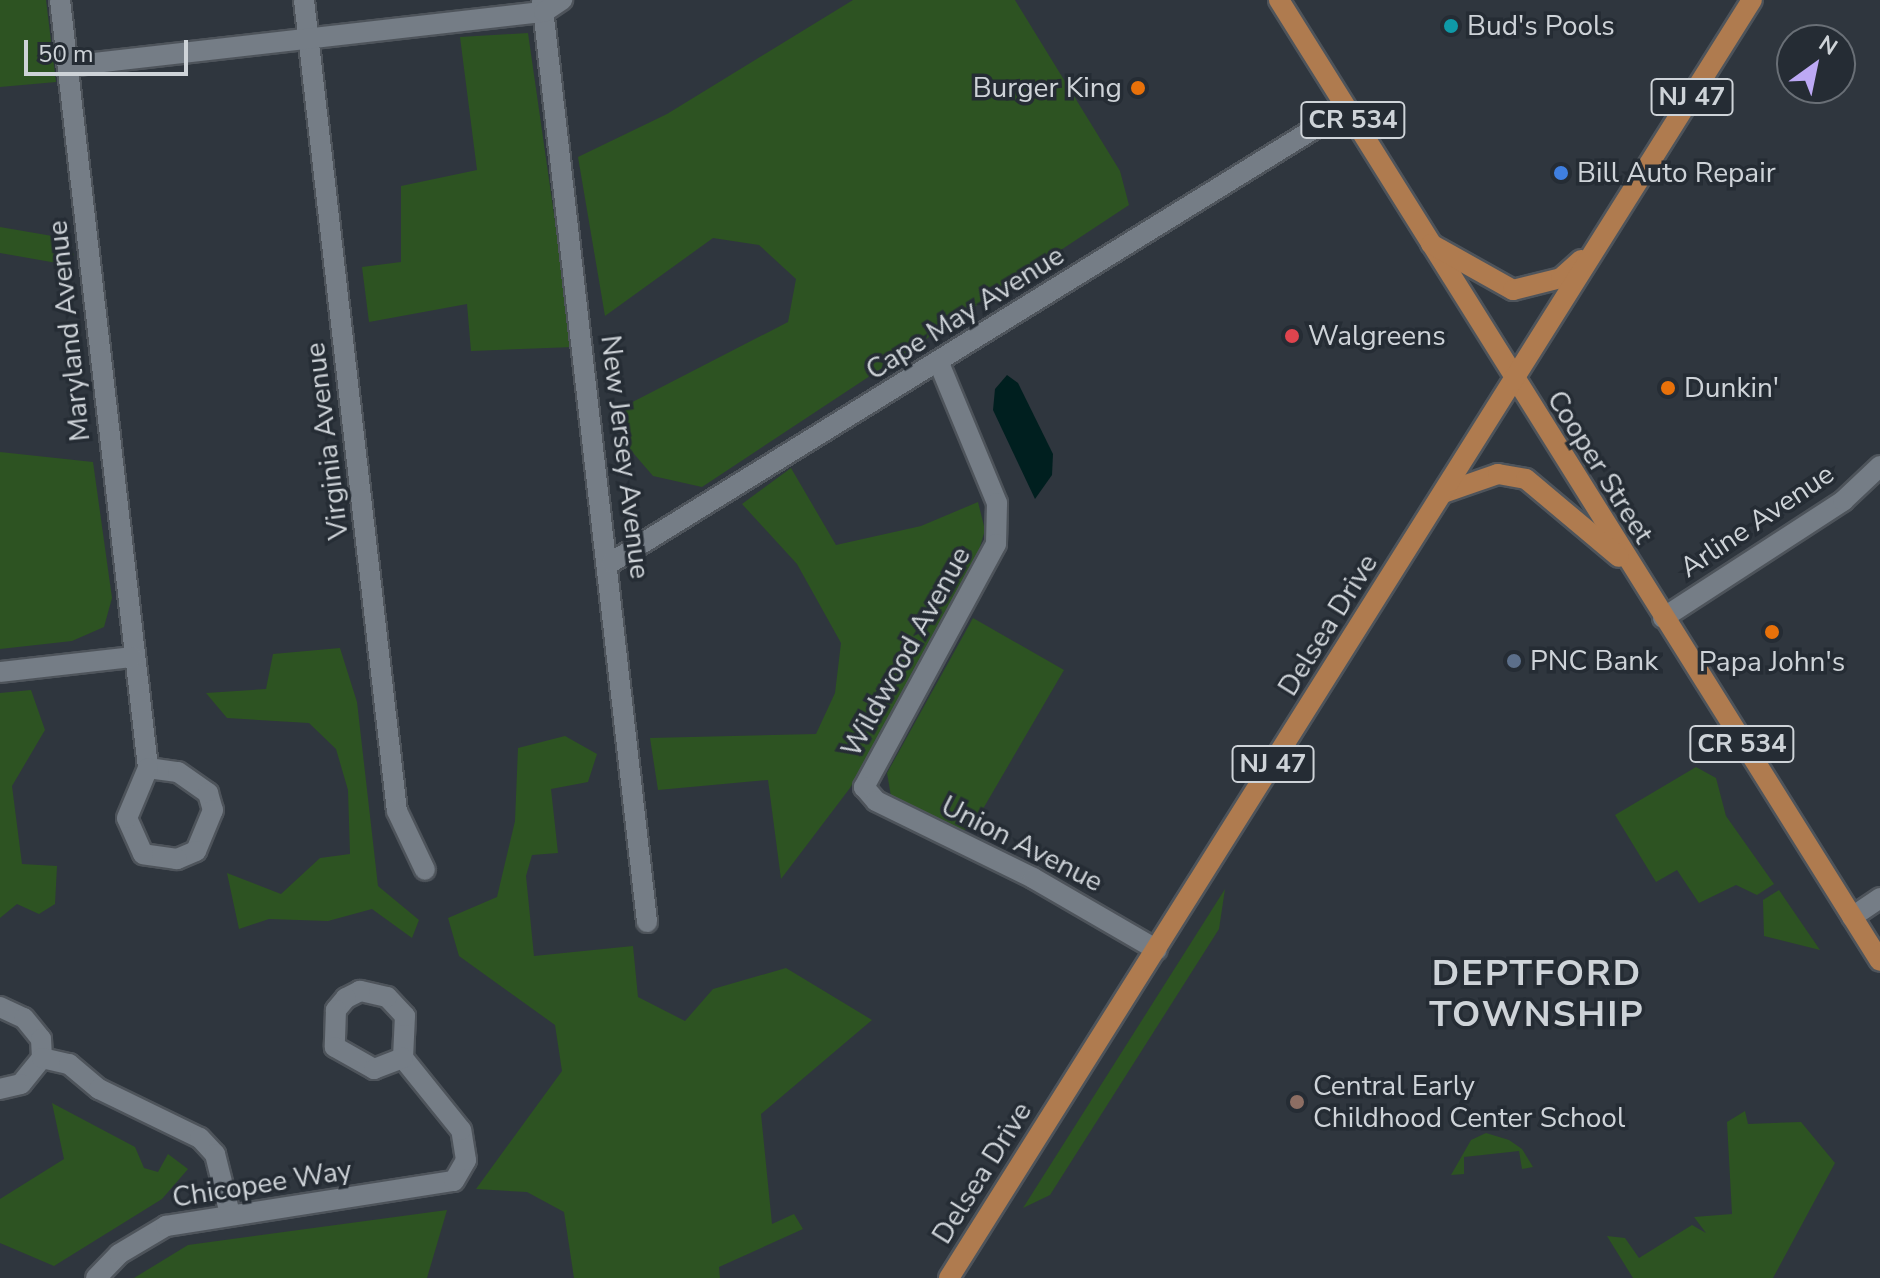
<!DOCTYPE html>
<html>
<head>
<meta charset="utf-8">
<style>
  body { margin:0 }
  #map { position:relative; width:1880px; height:1278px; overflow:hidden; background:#2f363e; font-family:"Nunito Sans",sans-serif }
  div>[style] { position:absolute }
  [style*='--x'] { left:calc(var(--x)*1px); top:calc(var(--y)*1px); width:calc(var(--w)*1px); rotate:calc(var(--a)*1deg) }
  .green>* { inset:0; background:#2d5322 }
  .water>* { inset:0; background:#001f1f }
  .roads { filter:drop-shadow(2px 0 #4e545b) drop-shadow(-2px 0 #4e545b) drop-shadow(0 2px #4e545b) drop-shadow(0 -2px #4e545b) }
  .street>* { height:20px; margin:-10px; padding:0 10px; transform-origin:10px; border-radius:10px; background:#757d86 }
  .primary>* { height:20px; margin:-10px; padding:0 10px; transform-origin:10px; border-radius:10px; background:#af7b4f }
  .dots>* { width:22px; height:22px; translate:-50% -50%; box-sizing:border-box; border:4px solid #252c34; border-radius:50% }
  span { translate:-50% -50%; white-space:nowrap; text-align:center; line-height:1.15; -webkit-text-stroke:7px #252c34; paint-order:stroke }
  .shield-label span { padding:2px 6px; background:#252c34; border:2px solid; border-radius:6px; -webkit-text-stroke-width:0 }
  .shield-label { font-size:26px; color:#ced3d8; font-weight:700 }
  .poi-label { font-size:28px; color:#ced3d8 }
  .left { translate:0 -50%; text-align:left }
  .right { translate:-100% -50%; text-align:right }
  .street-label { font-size:28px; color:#ced3d8 }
  .district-label { font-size:36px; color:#ced3d8; font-weight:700; letter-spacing:2px }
  .north { position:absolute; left:1776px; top:24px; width:80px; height:80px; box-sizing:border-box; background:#252c34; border:2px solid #696f76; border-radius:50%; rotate:33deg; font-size:22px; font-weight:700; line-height:32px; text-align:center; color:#ced3d8 }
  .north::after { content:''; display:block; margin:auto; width:28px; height:36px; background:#bda9f5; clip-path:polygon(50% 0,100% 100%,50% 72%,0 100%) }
  .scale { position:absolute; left:24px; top:40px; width:164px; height:36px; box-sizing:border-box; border:4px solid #ced3d8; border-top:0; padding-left:10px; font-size:24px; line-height:28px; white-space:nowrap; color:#ced3d8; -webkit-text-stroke:6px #252c34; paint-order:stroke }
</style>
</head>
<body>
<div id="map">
  <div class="green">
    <i style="clip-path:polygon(0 0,46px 0,56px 82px,0 87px)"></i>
    <i style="clip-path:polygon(853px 0,1015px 0,1120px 171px,1129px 205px,702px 487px,653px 476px,622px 440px,617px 410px,788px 322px,796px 279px,759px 245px,713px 238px,605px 316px,578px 157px,667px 114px)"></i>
    <i style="clip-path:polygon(528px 33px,573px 347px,471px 351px,467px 304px,369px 322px,362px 267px,401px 262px,401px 186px,477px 170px,460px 37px)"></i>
    <i style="clip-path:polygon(0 227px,64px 238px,74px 255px,57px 263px,0 253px)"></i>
    <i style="clip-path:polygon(0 452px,93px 462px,112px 598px,104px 627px,72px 641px,0 649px)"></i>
    <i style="clip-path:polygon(791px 468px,836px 545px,921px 526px,978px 502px,985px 530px,973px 570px,850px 788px,781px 879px,768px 780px,658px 790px,650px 738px,816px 734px,835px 693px,841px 643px,797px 564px,742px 504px)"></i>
    <i style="clip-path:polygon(973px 618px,1064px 670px,980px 814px,960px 835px,892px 802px,887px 773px)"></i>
    <i style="clip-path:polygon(340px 648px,357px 702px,378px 886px,419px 920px,412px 938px,372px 909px,328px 921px,269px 919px,239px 929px,227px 873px,281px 894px,320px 858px,350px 854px,348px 790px,336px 749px,309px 723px,227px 718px,206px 693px,266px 689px,273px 654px)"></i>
    <i style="clip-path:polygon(31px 690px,45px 730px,12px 786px,22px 864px,57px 866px,55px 904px,39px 914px,17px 904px,0 918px,0 693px)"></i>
    <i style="clip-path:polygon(565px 736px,597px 754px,588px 782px,551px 789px,558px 853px,532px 855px,526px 876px,534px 956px,633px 946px,638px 997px,685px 1021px,713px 989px,786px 968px,872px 1020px,761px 1114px,772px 1224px,794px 1214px,803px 1229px,719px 1267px,720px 1278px,574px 1278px,564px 1212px,527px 1192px,476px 1189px,562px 1071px,555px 1025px,459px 956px,448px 918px,497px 897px,515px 821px,518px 748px)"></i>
    <i style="clip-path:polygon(1696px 767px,1716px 778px,1726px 816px,1774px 884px,1757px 895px,1736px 885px,1699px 903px,1677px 870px,1656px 882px,1615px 815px)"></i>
    <i style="clip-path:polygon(1225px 889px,1219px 929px,1050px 1195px,1023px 1208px)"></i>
    <i style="clip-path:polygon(1779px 890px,1820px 950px,1764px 936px,1763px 900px)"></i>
    <i style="clip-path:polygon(52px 1103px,135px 1147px,144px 1168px,158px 1172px,168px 1154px,188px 1169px,162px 1199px,54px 1266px,0 1243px,0 1199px,64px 1159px)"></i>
    <i style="clip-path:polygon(1745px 1111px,1748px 1124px,1801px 1122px,1835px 1163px,1773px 1278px,1633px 1278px,1607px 1236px,1625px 1238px,1639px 1258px,1692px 1225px,1706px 1233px,1694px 1217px,1732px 1214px,1727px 1122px)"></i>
    <i style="clip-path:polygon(1486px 1133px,1509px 1140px,1522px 1149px,1533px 1167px,1522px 1169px,1519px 1151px,1464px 1157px,1464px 1174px,1451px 1175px,1471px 1140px)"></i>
    <i style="clip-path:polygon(447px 1210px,427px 1278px,134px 1278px,188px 1245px)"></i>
  </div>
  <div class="water">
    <i style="clip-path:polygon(1007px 375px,1018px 383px,1053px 454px,1052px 475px,1035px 499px,993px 410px,995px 389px)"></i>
  </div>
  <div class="roads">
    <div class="street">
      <i style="--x:60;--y:0;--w:773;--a:83.46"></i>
      <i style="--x:304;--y:0;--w:816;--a:83.46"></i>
      <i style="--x:397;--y:811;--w:65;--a:64.6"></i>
      <i style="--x:542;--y:0;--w:928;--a:83.5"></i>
      <i style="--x:68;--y:66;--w:479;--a:-6.5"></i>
      <i style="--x:544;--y:12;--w:22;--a:-34"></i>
      <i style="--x:939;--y:363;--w:152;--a:67.5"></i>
      <i style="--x:997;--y:503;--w:41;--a:91.4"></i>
      <i style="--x:996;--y:544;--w:277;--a:118.5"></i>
      <i style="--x:864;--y:787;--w:18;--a:49"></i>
      <i style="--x:876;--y:801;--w:175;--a:26.1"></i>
      <i style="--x:1033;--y:878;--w:143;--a:30.1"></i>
      <i style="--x:612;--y:562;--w:863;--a:-31.68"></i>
      <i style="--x:1663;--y:618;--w:215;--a:-33"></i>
      <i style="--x:1843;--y:501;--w:51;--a:-43.4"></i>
      <i style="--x:0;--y:672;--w:133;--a:-6.5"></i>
      <i style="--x:148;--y:768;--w:30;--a:8"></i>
      <i style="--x:178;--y:772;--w:37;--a:35"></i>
      <i style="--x:208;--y:793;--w:18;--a:74"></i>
      <i style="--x:213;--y:810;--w:44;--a:112.5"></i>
      <i style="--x:196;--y:851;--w:21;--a:157"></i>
      <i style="--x:177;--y:859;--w:34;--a:-172"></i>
      <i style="--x:143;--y:854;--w:39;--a:-114"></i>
      <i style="--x:127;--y:818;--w:54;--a:-67.2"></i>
      <i style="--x:1852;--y:917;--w:34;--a:-34"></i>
      <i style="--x:0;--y:1007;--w:26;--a:25"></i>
      <i style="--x:24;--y:1018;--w:27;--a:51"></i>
      <i style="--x:41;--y:1039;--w:19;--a:87"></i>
      <i style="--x:42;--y:1058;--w:33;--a:129"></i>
      <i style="--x:21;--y:1084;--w:22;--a:167"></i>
      <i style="--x:42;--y:1058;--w:28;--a:13"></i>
      <i style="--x:69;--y:1064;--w:39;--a:40"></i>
      <i style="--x:99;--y:1089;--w:112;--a:25.9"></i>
      <i style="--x:200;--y:1138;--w:22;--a:47"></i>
      <i style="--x:215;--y:1154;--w:62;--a:76"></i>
      <i style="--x:96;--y:1278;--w:33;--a:-46"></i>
      <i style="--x:119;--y:1254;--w:55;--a:-30.8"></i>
      <i style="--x:166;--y:1226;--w:291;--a:-8.9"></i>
      <i style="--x:454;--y:1181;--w:24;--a:-60"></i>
      <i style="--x:466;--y:1160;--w:30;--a:-99"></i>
      <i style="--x:461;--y:1130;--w:92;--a:-128.9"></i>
      <i style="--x:403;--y:1058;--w:42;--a:-87.3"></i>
      <i style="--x:405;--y:1016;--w:26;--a:-133"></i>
      <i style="--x:387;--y:997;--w:28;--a:-167"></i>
      <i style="--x:360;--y:991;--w:16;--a:153"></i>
      <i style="--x:346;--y:998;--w:16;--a:130"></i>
      <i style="--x:336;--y:1010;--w:37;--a:92"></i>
      <i style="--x:335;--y:1047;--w:45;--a:29.4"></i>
      <i style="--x:374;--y:1069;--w:31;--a:-21"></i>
    </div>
    <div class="primary">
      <i style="--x:1279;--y:0;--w:1133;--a:57.98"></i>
      <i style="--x:1431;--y:244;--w:94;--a:29.3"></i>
      <i style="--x:1513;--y:290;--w:49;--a:-14"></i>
      <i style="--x:1561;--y:278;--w:27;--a:-42"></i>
      <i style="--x:1443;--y:493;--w:58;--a:-19.1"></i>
      <i style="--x:1498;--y:474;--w:28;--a:10"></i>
      <i style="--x:1526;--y:479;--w:121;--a:40"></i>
      <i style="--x:949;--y:1278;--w:1509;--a:-57.86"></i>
    </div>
  </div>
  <div class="dots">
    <i style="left:1451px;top:26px;background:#0f9aa8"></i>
    <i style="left:1138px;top:88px;background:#e8710a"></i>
    <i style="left:1561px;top:173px;background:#3f7fe0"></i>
    <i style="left:1292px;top:336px;background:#e0444e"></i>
    <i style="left:1668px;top:388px;background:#e8710a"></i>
    <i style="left:1772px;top:632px;background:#e8710a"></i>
    <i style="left:1514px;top:661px;background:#5c6f8a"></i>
    <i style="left:1297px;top:1102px;background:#8d6e63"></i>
  </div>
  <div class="shield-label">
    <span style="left:1692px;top:97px">NJ 47</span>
    <span style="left:1353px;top:120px">CR 534</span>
    <span style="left:1742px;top:744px">CR 534</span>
    <span style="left:1273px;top:764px">NJ 47</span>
  </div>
  <div class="poi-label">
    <span class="left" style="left:1467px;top:26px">Bud's Pools</span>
    <span class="right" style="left:1122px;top:88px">Burger King</span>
    <span class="left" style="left:1577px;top:173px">Bill Auto Repair</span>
    <span class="left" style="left:1308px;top:336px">Walgreens</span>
    <span class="left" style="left:1684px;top:388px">Dunkin'</span>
    <span class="left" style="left:1530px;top:661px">PNC Bank</span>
    <span style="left:1772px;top:662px">Papa John's</span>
    <span class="left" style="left:1313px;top:1102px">Central Early<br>Childhood Center School</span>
  </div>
  <div class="street-label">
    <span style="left:965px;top:313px;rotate:-32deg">Cape May Avenue</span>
    <span style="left:69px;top:331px;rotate:-96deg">Maryland Avenue</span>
    <span style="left:327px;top:441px;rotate:-97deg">Virginia Avenue</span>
    <span style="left:625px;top:457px;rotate:83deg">New Jersey Avenue</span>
    <span style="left:1600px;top:467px;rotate:58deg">Cooper Street</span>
    <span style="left:1757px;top:521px;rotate:-34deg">Arline Avenue</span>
    <span style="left:1328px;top:625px;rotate:-58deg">Delsea Drive</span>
    <span style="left:906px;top:652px;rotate:-61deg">Wildwood Avenue</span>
    <span style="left:1022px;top:844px;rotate:27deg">Union Avenue</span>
    <span style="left:982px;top:1173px;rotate:-58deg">Delsea Drive</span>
    <span style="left:262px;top:1184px;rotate:-9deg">Chicopee Way</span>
  </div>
  <div class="district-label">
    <span style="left:1537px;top:994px">DEPTFORD<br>TOWNSHIP</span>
  </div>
  <div class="north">N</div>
  <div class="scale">50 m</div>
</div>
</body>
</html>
